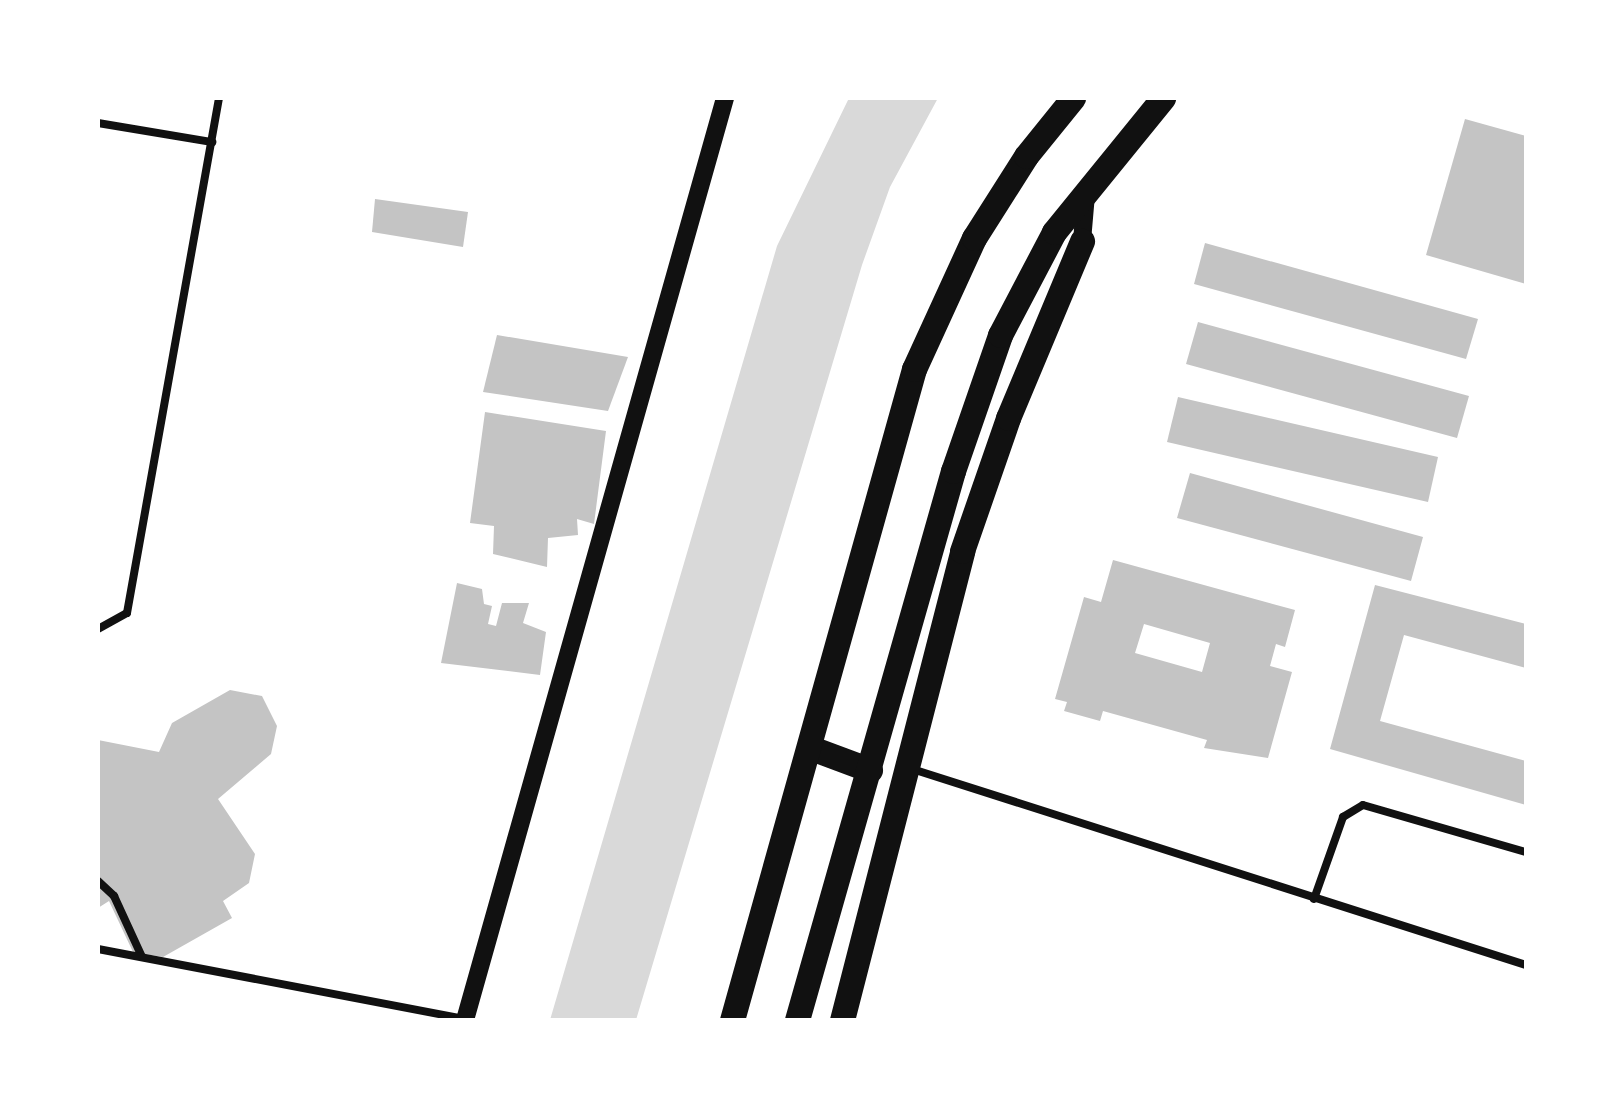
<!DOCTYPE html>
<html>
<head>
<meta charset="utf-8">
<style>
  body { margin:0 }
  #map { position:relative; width:1624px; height:1118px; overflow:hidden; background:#fff; font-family:Inter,sans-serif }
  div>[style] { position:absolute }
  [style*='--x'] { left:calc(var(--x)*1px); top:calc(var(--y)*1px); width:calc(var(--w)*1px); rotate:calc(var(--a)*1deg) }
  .water>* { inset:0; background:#d9d9d9 }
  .building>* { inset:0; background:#c4c4c4 }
  .service>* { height:8px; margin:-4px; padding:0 4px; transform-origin:4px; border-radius:4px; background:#111 }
  .tertiary>* { height:18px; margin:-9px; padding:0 9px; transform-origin:9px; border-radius:9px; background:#111 }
  .primary>* { height:25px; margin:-12.5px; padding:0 12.5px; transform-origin:12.5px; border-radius:12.5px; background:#111 }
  span { translate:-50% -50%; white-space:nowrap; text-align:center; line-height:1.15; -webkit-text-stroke:10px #fff; paint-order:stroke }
  .frame { position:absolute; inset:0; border:100px solid #fff; pointer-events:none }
</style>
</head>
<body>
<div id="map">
  <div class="water">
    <i style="clip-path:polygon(849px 98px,938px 98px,890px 187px,862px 265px,636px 1020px,550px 1020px,777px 246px)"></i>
  </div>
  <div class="building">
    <i style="clip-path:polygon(1465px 119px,1526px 136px,1526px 284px,1426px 255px)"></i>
    <i style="clip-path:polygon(375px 199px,468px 212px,463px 247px,372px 232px)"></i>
    <i style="clip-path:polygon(1205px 243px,1478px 319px,1466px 359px,1194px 284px)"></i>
    <i style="clip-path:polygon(1198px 322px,1469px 396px,1457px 438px,1186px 364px)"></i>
    <i style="clip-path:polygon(497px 335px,628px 357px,608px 411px,483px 392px)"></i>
    <i style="clip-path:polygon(1178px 397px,1438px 457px,1428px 502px,1167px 442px)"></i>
    <i style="clip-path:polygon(485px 412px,606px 431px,594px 524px,577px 519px,578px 535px,548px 538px,547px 567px,493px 554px,494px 526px,470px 523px)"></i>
    <i style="clip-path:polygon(1190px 473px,1423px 537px,1411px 581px,1177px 518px)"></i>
    <i style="clip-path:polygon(evenodd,1113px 560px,1295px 610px,1285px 647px,1276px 644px,1270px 666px,1292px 672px,1268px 758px,1204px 748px,1207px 740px,1103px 711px,1100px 721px,1064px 711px,1067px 702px,1055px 699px,1084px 597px,1101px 602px,1113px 560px,1144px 624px,1210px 643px,1202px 672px,1135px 653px,1144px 624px)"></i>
    <i style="clip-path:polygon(457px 583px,482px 589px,484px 604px,492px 606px,488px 624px,496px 626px,502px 603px,529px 603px,523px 623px,546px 632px,540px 675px,441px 663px)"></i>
    <i style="clip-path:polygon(1375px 585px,1526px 624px,1526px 668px,1404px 635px,1380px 721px,1526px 761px,1526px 805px,1330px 749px)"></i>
    <i style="clip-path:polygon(230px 690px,262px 696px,277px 726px,271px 754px,218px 799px,255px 854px,249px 883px,223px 901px,232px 918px,163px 957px,133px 952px,109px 901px,98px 908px,98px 740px,159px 752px,172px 723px)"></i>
  </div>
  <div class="service">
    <i style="--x:98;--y:123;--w:116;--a:9.5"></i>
    <i style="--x:98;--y:629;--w:33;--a:-29"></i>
    <i style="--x:127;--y:613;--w:523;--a:-79.87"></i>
    <i style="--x:909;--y:768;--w:648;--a:17.71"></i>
    <i style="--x:98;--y:881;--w:22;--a:43"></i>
    <i style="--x:114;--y:896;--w:67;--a:65.3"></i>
    <i style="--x:1314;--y:899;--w:87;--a:-70.5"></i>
    <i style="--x:1343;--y:817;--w:23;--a:-31"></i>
    <i style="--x:1363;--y:805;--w:170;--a:16.1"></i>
    <i style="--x:98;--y:949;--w:374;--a:10.8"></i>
  </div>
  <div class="tertiary">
    <i style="--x:1082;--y:241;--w:47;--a:-85.1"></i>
    <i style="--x:465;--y:1020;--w:958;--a:-74.25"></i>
  </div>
  <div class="primary">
    <i style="--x:811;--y:748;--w:63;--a:20.4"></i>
    <i style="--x:732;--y:1020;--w:676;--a:-74.38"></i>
    <i style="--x:914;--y:369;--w:144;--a:-65.4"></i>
    <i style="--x:974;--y:238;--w:97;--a:-57.6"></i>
    <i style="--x:1026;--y:156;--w:75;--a:-51"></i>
    <i style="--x:797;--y:1020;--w:571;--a:-74.14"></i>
    <i style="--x:953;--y:471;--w:144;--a:-70.9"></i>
    <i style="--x:1000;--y:335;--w:116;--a:-62.3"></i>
    <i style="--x:1054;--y:232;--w:173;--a:-50.9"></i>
    <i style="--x:842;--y:1020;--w:484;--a:-75.6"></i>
    <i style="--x:962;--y:551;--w:141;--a:-70.9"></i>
    <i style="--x:1008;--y:418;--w:192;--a:-67.3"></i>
  </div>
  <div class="frame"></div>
</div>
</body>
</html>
